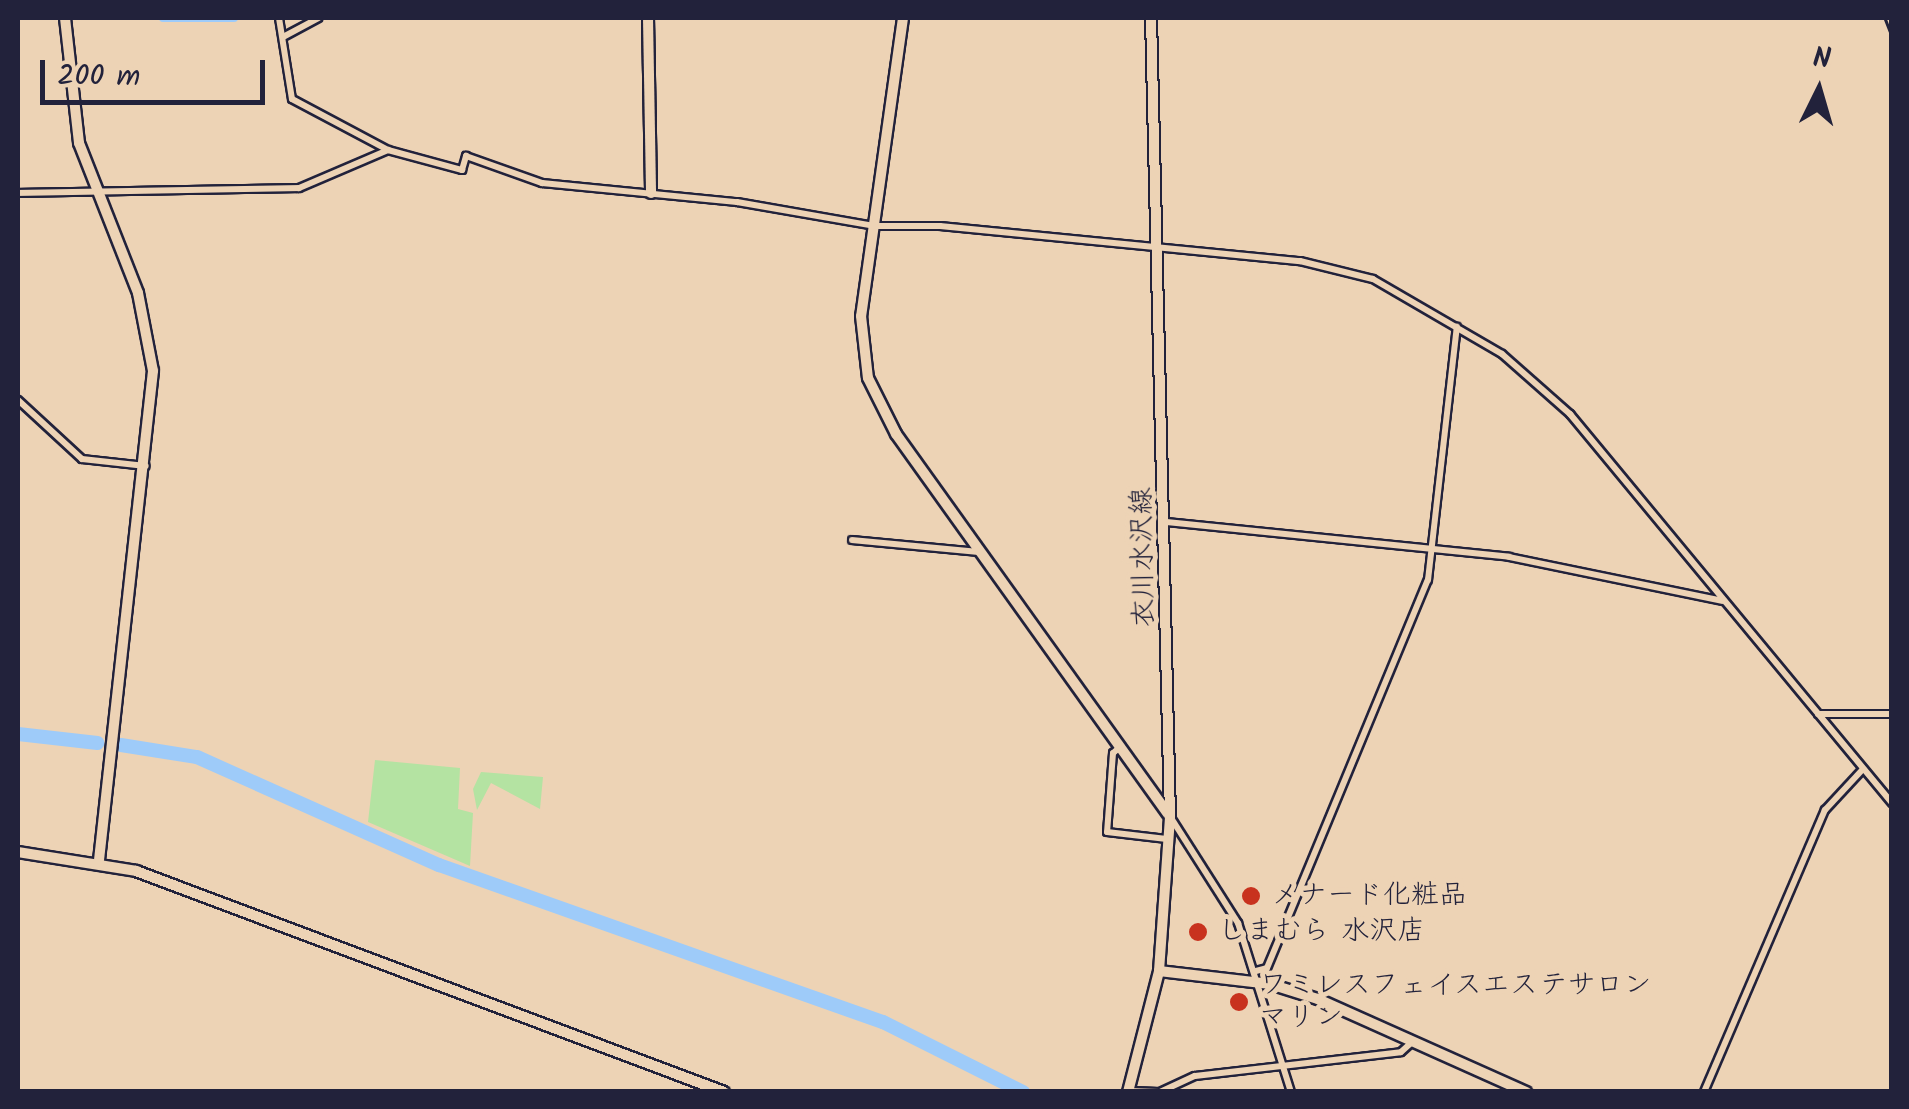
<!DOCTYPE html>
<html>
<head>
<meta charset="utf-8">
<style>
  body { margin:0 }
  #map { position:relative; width:1909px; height:1109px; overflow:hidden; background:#edd3b5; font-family:Kalam,"Klee One",sans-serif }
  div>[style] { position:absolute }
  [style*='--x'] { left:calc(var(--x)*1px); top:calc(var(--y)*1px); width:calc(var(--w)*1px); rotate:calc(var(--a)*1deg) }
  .green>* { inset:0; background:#b4e3a2 }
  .canal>* { height:8px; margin:-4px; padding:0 4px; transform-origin:4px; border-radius:4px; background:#9ecbf9 }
  .river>* { height:14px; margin:-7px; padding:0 7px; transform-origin:7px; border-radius:7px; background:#9ecbf9 }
  .roads { filter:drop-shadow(2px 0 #22223b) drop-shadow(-2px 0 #22223b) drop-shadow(0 2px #22223b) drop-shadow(0 -2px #22223b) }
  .street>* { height:6px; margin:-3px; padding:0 3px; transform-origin:3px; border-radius:3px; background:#edd3b5 }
  .secondary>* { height:10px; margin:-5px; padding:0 5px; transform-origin:5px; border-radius:5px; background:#edd3b5 }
  .rail>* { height:2.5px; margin:-1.25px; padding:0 1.25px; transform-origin:1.25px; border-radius:1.25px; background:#22223b }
  .dots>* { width:28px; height:28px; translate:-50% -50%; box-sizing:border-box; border:5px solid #edd3b5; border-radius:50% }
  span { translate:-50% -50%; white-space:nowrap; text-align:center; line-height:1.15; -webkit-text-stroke:10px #edd3b5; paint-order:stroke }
  .street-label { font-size:28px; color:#22223b }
  .poi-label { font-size:28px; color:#22223b }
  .left { translate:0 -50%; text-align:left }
  .frame { position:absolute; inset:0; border:20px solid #22223b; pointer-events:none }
  .north { position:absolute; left:1769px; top:40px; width:100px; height:100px; -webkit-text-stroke:8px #edd3b5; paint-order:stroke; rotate:5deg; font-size:28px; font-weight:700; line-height:40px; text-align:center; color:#22223b }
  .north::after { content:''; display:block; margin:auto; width:35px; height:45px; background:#22223b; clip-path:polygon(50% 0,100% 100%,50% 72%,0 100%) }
  .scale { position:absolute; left:40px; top:60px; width:225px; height:45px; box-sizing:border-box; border:5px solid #22223b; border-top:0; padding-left:12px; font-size:30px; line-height:35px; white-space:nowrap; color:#22223b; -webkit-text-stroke:8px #edd3b5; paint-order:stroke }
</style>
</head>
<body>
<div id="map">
  <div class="green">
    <i style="clip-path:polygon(375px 760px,460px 768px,458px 809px,473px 813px,470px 866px,368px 822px)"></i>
    <i style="clip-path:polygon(481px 772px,543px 777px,540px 809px,491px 783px,477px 810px,473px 789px)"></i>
  </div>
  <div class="canal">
    <i style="--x:163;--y:18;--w:71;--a:0"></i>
  </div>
  <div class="river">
    <i style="--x:18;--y:734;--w:80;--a:6.5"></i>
    <i style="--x:121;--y:745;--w:77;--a:9"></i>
    <i style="--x:197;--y:757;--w:265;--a:24.1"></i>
    <i style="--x:439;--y:865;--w:471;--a:19.5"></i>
    <i style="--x:883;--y:1022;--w:157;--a:26.6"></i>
  </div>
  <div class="roads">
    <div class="street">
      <i style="--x:279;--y:18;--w:82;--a:80.9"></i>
      <i style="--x:292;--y:99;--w:109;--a:28"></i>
      <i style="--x:388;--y:150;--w:77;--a:15.1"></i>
      <i style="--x:462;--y:170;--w:15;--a:-74"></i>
      <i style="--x:466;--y:156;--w:81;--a:19.6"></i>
      <i style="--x:542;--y:183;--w:196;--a:5.6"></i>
      <i style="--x:737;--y:202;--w:139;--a:9.9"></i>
      <i style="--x:874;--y:226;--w:66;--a:0"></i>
      <i style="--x:940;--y:226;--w:362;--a:5.6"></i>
      <i style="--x:1300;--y:261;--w:75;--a:13.9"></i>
      <i style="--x:1373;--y:279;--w:149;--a:30.2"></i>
      <i style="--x:1502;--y:354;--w:91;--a:41.4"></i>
      <i style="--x:1570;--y:414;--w:505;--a:50.38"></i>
      <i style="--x:283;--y:37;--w:40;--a:-28"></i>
      <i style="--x:18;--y:193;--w:281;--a:-1"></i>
      <i style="--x:299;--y:188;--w:97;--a:-23.1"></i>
      <i style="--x:18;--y:400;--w:87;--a:42.7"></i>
      <i style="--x:82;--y:459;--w:64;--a:6.2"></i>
      <i style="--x:1167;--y:522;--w:344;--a:5.8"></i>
      <i style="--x:1509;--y:557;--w:218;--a:11.6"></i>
      <i style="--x:852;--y:540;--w:127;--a:5.4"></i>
      <i style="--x:1818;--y:714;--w:74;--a:0"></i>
      <i style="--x:1120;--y:747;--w:9;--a:139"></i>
      <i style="--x:1113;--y:753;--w:79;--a:94.3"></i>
      <i style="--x:1107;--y:832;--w:60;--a:6.7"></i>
      <i style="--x:1171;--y:818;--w:125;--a:57.5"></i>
      <i style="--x:1238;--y:923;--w:177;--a:72.6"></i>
      <i style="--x:1256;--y:971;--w:11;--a:-15"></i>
      <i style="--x:1267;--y:968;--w:420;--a:-67.5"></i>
      <i style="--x:1428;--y:580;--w:255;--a:-83.5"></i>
      <i style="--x:1129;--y:1091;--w:30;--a:2"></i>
      <i style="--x:1160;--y:1092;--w:38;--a:-25"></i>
      <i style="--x:1195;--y:1076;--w:207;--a:-6.6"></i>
      <i style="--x:1401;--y:1052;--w:13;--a:-42"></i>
      <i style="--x:1704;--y:1092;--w:307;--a:-66.8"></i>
      <i style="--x:1825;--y:810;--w:54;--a:-47.2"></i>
    </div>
    <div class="secondary">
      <i style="--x:65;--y:18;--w:126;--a:83.6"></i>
      <i style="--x:79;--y:143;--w:161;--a:68.5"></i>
      <i style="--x:138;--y:293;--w:79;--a:79.1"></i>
      <i style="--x:153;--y:371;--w:492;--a:96.3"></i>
      <i style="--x:648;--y:18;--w:175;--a:89"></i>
      <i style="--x:903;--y:18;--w:301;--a:98"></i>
      <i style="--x:861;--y:316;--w:62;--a:83.6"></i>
      <i style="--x:868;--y:378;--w:63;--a:63.4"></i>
      <i style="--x:896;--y:434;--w:467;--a:54.4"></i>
      <i style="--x:18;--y:852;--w:120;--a:9.1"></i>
      <i style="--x:136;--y:871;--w:628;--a:20.6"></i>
      <i style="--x:1159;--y:971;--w:112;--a:6.7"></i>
      <i style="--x:1270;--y:984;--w:50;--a:17.4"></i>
      <i style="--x:1318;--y:999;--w:228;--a:24.1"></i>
      <i style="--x:1128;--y:1092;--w:125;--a:-75.6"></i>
      <i style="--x:1159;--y:971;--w:154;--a:-85.9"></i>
      <i style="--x:1170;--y:817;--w:799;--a:-91.36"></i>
    </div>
  </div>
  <div class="rail">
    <i style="--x:1885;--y:18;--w:19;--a:69"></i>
  </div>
  <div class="dots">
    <i style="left:1251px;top:896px;background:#c8321e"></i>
    <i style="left:1198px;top:932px;background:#c8321e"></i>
    <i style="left:1239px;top:1002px;background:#c8321e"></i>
  </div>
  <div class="street-label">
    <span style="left:1144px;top:557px;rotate:-91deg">衣川水沢線</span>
  </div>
  <div class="poi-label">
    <span class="left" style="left:1271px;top:896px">メナード化粧品</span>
    <span class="left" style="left:1218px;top:932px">しまむら 水沢店</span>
    <span class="left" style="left:1259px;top:1002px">ワミレスフェイスエステサロン<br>マリン</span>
  </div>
  <div class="frame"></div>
  <div class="north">N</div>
  <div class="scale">200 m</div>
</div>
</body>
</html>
